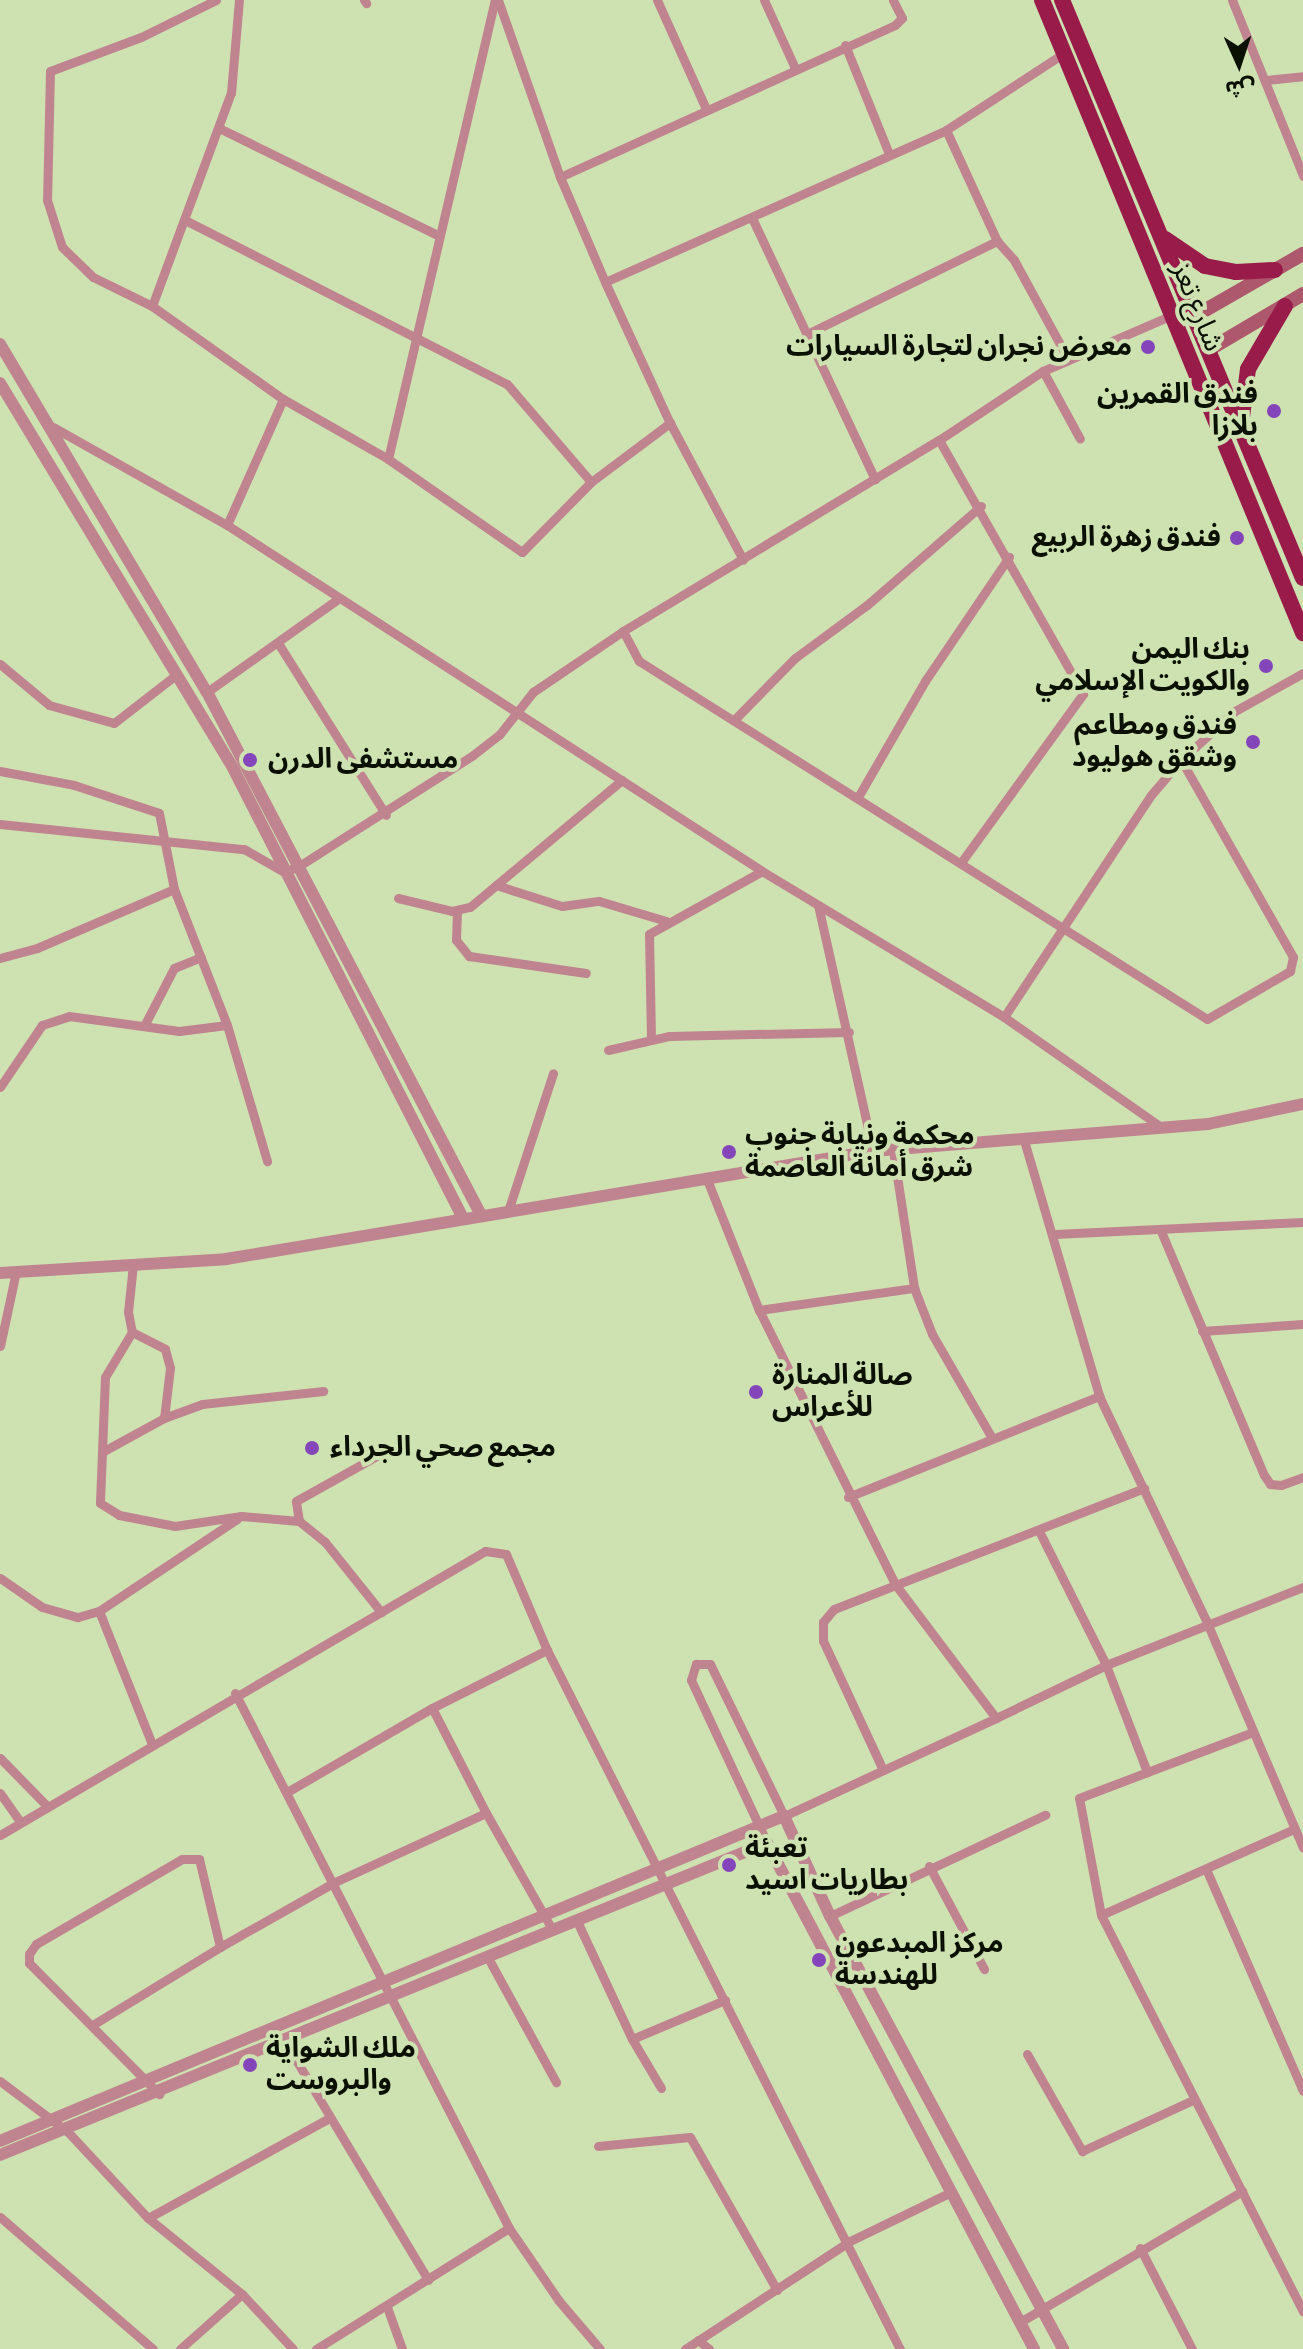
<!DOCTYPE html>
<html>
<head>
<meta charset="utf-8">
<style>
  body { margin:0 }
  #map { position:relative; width:1303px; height:2349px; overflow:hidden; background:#cee2b1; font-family:"Alegreya Sans","Noto Sans Arabic",sans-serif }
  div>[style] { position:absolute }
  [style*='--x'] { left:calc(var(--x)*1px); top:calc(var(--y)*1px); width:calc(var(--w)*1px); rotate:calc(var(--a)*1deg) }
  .minor>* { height:9px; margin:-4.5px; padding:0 4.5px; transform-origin:4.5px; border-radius:4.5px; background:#c08490 }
  .tertiary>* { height:12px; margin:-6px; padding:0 6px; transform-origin:6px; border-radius:6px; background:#c08490 }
  .secondary>* { height:14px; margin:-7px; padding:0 7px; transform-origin:7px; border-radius:7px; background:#ae586d }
  .trunk>* { height:16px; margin:-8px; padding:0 8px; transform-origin:8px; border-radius:8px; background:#981b4a }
  .dots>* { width:22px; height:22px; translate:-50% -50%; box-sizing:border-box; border:4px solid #cee2b1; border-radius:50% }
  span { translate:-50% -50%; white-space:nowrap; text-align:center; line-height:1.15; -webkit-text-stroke:8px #cee2b1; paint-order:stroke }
  .street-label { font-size:28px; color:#0a1002 }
  .poi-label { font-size:28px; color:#0a1002; font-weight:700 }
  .right { translate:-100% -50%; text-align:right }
  .left { translate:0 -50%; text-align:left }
  .north { position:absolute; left:1199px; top:24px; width:80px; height:80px; -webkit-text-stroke:6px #cee2b1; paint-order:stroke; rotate:177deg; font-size:22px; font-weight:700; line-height:32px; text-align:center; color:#0a1002 }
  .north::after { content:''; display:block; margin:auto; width:28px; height:36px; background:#0a1002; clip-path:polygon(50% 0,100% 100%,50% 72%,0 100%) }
</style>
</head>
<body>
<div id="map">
  <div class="minor">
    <i style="--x:216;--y:0;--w:84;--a:153.7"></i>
    <i style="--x:141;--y:37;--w:97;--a:159.5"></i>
    <i style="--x:50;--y:71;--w:129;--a:91.3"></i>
    <i style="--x:47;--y:200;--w:49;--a:72.3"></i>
    <i style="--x:62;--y:247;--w:43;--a:44.1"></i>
    <i style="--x:93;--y:277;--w:66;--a:26.2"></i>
    <i style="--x:152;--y:306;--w:161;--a:35.4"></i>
    <i style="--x:283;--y:399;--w:121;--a:29.7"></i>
    <i style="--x:388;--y:459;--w:163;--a:34.8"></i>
    <i style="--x:522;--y:552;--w:98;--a:-45.4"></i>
    <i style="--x:591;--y:482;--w:99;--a:-36.8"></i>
    <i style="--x:364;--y:0;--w:4;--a:56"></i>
    <i style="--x:498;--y:0;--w:188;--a:70.7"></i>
    <i style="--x:560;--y:177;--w:114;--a:66.8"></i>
    <i style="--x:605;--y:282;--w:155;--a:65.3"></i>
    <i style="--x:670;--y:423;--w:155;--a:61.9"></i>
    <i style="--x:657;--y:0;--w:120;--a:65.8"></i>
    <i style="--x:764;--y:0;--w:75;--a:65.5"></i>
    <i style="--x:1232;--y:0;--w:190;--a:68"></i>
    <i style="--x:845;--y:45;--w:118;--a:68"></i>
    <i style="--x:1266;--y:80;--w:37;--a:-6"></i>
    <i style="--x:219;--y:128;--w:243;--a:26.1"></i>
    <i style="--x:946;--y:130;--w:122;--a:65.3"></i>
    <i style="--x:997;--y:241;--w:25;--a:48"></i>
    <i style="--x:1014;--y:260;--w:113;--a:61.4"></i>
    <i style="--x:560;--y:177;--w:368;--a:-24.4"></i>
    <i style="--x:895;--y:25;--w:10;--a:-45"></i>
    <i style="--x:902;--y:18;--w:20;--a:-117"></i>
    <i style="--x:752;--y:218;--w:289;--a:64.8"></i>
    <i style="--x:185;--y:220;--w:361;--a:27"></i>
    <i style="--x:507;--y:384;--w:129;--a:49.4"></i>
    <i style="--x:605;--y:282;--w:373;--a:-24"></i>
    <i style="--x:946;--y:130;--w:141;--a:-33.1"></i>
    <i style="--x:152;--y:306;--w:227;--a:-69.7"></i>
    <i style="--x:231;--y:93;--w:93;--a:-85.1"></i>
    <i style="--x:807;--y:334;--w:212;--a:-26.1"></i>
    <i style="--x:1043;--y:371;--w:77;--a:61.4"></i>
    <i style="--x:53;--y:427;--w:200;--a:29.4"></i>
    <i style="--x:227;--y:525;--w:637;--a:32.89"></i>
    <i style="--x:762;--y:871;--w:283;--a:31.1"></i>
    <i style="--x:1004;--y:1017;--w:188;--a:35"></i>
    <i style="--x:939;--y:440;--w:292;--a:60.4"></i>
    <i style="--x:1083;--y:694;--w:206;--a:125.9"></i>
    <i style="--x:388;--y:459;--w:471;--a:-76.9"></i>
    <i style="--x:227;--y:525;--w:138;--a:-66"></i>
    <i style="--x:623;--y:631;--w:34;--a:62"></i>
    <i style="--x:639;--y:661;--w:671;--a:32.22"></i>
    <i style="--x:1207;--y:1019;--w:96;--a:-30"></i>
    <i style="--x:1290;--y:971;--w:14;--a:-78"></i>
    <i style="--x:1293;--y:957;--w:227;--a:-119.6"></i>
    <i style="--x:278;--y:643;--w:203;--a:57.9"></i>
    <i style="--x:0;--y:664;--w:64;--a:39.9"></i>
    <i style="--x:49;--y:705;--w:67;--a:15.5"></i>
    <i style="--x:114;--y:723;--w:75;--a:-37.9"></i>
    <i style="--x:207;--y:692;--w:161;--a:-35.4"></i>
    <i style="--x:734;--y:720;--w:87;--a:-45.5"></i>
    <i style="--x:795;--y:658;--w:89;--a:-36.4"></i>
    <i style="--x:867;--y:605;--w:151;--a:-41"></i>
    <i style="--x:0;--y:771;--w:75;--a:10.7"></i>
    <i style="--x:74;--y:785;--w:89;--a:18.2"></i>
    <i style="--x:159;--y:813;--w:77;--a:78.8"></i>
    <i style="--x:174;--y:889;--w:146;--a:68.7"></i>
    <i style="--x:227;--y:1025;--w:142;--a:73.6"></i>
    <i style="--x:858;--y:797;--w:134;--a:-60"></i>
    <i style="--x:925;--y:681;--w:150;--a:-55.9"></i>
    <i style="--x:0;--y:824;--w:245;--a:5.9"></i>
    <i style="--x:244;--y:849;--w:46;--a:29.9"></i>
    <i style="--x:284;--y:872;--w:16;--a:-22"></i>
    <i style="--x:299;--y:866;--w:206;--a:-32.5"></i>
    <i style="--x:473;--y:755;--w:33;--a:-38"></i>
    <i style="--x:499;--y:735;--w:55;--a:-51.7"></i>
    <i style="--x:533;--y:692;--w:109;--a:-34.1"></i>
    <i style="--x:623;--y:631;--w:369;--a:-31.2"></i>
    <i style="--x:939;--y:440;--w:125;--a:-33.6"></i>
    <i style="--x:1043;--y:371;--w:141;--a:-23.5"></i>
    <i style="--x:496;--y:885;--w:69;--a:17.7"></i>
    <i style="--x:562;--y:906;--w:37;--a:-8"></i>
    <i style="--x:599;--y:901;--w:70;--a:16.6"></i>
    <i style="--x:398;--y:898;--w:56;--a:13.5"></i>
    <i style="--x:452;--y:911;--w:18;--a:-13"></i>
    <i style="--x:470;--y:907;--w:198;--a:-39.9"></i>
    <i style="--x:818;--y:905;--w:252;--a:77.4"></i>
    <i style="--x:457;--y:911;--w:29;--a:92"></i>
    <i style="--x:456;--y:940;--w:21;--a:51"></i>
    <i style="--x:469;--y:956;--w:118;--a:8.3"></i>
    <i style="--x:0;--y:958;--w:38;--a:-15"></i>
    <i style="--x:37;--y:948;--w:149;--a:-23.3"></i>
    <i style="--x:1004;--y:1017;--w:266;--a:-56.5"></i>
    <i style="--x:1151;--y:795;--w:46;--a:-49.4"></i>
    <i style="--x:1181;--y:760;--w:73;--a:-42.2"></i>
    <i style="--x:1235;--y:711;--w:78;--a:-29.2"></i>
    <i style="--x:144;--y:1026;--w:65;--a:-62.7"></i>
    <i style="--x:174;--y:968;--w:29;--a:-22"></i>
    <i style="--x:651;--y:1038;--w:104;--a:-91.1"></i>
    <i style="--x:649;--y:934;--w:129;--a:-29.1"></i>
    <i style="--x:608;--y:1050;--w:63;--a:-12.9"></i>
    <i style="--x:669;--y:1036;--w:180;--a:-1.3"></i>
    <i style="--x:0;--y:1087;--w:75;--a:-55.9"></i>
    <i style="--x:42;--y:1025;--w:28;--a:-18"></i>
    <i style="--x:69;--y:1016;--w:111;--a:7.8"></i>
    <i style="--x:179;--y:1031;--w:48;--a:-7.1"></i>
    <i style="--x:1023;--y:1137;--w:270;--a:73.6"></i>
    <i style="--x:1099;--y:1396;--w:254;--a:64.5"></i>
    <i style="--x:1208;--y:1625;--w:242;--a:66.9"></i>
    <i style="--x:893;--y:1150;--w:140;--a:81.3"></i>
    <i style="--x:914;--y:1288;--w:49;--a:68.6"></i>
    <i style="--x:932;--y:1334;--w:120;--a:60"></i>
    <i style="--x:708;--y:1182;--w:138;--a:68.3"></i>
    <i style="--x:759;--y:1310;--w:306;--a:63.6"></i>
    <i style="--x:895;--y:1584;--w:168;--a:53"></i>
    <i style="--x:996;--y:1718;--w:122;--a:-25.7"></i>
    <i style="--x:1106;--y:1665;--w:212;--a:-21.6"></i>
    <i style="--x:508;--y:1211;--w:145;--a:-71.9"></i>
    <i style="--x:1160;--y:1229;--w:267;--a:67.1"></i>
    <i style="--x:1264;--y:1475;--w:11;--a:56"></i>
    <i style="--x:1270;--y:1484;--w:11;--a:5"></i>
    <i style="--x:1281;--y:1485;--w:23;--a:-20"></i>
    <i style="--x:1055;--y:1234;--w:248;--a:-2.8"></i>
    <i style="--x:133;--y:1264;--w:48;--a:95.9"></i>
    <i style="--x:128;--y:1312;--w:20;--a:79"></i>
    <i style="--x:132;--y:1332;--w:37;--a:27"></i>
    <i style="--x:165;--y:1349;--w:20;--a:75"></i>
    <i style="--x:170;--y:1368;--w:50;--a:96.8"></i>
    <i style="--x:759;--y:1310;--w:157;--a:-8.1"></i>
    <i style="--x:1202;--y:1331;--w:101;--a:-4"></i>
    <i style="--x:132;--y:1332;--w:52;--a:121"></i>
    <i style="--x:105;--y:1377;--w:126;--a:92.3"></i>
    <i style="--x:100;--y:1503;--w:22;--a:32"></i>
    <i style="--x:119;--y:1515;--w:57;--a:11.1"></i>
    <i style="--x:175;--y:1526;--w:67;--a:-8.6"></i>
    <i style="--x:241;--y:1516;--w:58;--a:4.9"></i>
    <i style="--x:299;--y:1521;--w:33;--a:39"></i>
    <i style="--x:325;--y:1542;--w:90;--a:51.3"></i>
    <i style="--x:0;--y:1346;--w:72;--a:-77.9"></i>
    <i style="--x:102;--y:1452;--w:71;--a:-28.7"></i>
    <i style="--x:164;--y:1418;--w:40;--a:-20.2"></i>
    <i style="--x:202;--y:1404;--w:122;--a:-6.1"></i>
    <i style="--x:848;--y:1497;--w:271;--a:-21.9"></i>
    <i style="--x:299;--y:1521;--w:20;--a:-99"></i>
    <i style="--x:296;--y:1501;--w:109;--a:-29.2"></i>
    <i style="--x:1039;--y:1531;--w:150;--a:63.4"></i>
    <i style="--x:1106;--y:1665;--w:115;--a:69"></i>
    <i style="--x:0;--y:1578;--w:51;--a:34.6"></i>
    <i style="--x:42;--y:1607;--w:37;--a:16"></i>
    <i style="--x:78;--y:1617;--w:22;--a:-16"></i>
    <i style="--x:99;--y:1611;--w:166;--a:-33.7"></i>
    <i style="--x:99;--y:1611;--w:141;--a:68.3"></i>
    <i style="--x:235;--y:1693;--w:601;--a:62.88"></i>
    <i style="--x:509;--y:2228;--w:88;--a:55.6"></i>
    <i style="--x:559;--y:2301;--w:63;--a:49.5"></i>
    <i style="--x:0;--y:1758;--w:66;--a:45.6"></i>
    <i style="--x:883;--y:1770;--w:142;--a:-114.9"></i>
    <i style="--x:823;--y:1641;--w:19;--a:-90"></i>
    <i style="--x:823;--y:1622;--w:17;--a:-50"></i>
    <i style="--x:834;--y:1609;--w:333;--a:-21.3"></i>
    <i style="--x:287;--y:1792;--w:168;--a:-30.1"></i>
    <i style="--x:0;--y:1793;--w:33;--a:55"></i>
    <i style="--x:486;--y:1813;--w:133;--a:60.4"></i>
    <i style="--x:1294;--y:1829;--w:211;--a:156"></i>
    <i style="--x:1101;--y:1915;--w:445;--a:63"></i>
    <i style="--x:0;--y:1835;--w:562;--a:-30.35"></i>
    <i style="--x:485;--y:1551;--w:21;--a:8"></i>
    <i style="--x:506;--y:1554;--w:104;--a:66.9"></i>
    <i style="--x:547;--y:1650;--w:783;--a:63.21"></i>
    <i style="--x:767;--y:1843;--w:180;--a:-115"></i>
    <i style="--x:691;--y:1680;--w:17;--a:-73"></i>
    <i style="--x:696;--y:1664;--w:14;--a:0"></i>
    <i style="--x:710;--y:1664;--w:169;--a:64"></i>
    <i style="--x:784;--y:1816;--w:234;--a:-24.8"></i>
    <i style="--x:929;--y:1866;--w:117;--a:61.9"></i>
    <i style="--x:1206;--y:1869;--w:242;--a:66.4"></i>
    <i style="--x:1101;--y:1915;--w:119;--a:-100.6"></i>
    <i style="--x:1079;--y:1798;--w:186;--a:-20.8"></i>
    <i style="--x:830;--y:1916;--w:238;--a:-25.2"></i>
    <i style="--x:576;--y:1919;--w:132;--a:65"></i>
    <i style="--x:632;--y:2039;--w:101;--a:-22.8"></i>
    <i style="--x:220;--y:1947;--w:132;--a:-29.5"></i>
    <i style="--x:335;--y:1882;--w:166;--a:-24.6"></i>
    <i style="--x:486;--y:1813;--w:118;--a:-117.2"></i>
    <i style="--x:432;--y:1708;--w:129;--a:-26.8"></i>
    <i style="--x:487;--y:1956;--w:144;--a:61.3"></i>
    <i style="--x:94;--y:2024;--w:148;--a:-31.4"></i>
    <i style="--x:220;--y:1947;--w:90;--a:-103.4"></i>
    <i style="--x:199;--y:1859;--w:17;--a:180"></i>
    <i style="--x:182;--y:1859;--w:169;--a:149.8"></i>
    <i style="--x:36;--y:1944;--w:12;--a:125"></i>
    <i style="--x:29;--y:1954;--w:9;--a:90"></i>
    <i style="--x:29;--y:1963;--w:185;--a:45.2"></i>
    <i style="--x:632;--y:2039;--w:57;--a:59.4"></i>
    <i style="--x:284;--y:2040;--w:280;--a:59"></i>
    <i style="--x:1027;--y:2054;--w:112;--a:60.4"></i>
    <i style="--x:1082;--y:2151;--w:122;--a:-24.7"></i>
    <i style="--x:0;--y:2081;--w:85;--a:36.9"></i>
    <i style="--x:68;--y:2132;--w:117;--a:47.1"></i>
    <i style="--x:148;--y:2218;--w:121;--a:39"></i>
    <i style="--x:242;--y:2294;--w:75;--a:47.2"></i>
    <i style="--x:598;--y:2146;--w:92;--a:-5.6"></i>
    <i style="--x:690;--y:2137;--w:176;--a:60.4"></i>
    <i style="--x:0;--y:2217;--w:202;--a:40.8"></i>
    <i style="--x:148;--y:2218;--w:207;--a:-28.9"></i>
    <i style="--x:1140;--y:2248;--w:114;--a:62.8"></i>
    <i style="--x:387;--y:2307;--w:45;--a:70.3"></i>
    <i style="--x:1020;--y:2322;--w:258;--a:-30.5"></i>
    <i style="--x:698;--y:2340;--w:14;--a:39"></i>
    <i style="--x:180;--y:2349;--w:83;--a:-41.6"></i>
    <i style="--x:316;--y:2349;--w:228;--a:-32.1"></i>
    <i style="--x:685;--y:2349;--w:197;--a:-33.2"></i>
    <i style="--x:850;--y:2241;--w:112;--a:-25.9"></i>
  </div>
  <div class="tertiary">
    <i style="--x:0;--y:344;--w:405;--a:59.3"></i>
    <i style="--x:207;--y:692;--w:590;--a:62.35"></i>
    <i style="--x:0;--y:383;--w:452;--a:58.8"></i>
    <i style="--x:234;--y:770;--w:503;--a:62.93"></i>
    <i style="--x:0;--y:1273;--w:226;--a:-3.5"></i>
    <i style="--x:226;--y:1259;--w:656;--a:-9.48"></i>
    <i style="--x:873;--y:1151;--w:336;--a:-4.6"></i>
    <i style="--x:1208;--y:1124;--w:97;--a:-11.9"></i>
    <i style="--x:0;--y:2141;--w:849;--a:-22.52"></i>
    <i style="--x:784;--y:1816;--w:110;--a:65.3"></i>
    <i style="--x:830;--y:1916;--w:492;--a:61.7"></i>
    <i style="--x:0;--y:2155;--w:828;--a:-22.14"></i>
    <i style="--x:767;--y:1843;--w:572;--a:62.18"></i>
  </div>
  <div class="secondary">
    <i style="--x:1195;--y:316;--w:125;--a:-29.9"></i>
    <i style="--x:1210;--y:349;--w:108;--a:-30.6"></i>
  </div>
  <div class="trunk">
    <i style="--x:1042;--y:0;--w:685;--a:67.59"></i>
    <i style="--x:1062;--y:0;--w:626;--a:67.37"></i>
    <i style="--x:1165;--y:239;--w:48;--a:34"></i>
    <i style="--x:1205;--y:266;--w:32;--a:11"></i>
    <i style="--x:1236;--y:272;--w:39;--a:-3"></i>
    <i style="--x:1241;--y:425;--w:56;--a:-82.9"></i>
    <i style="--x:1248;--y:369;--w:73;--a:-59.6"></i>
  </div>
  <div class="dots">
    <i style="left:1148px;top:347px;background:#8445ba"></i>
    <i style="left:1274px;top:411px;background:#8445ba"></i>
    <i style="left:1237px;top:538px;background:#8445ba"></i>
    <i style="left:1266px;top:666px;background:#8445ba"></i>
    <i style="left:1253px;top:742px;background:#8445ba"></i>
    <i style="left:250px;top:760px;background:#8445ba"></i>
    <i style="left:729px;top:1152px;background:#8445ba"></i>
    <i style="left:756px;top:1392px;background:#8445ba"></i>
    <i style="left:312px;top:1448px;background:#8445ba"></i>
    <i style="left:729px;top:1865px;background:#8445ba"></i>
    <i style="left:819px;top:1960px;background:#8445ba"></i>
    <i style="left:250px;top:2065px;background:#8445ba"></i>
  </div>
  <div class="street-label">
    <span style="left:1197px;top:307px;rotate:68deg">شارع تعز</span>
  </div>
  <div class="poi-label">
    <span class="right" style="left:1132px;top:347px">معرض نجران لتجارة السيارات</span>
    <span class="right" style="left:1258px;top:411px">فندق القمرين<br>بلازا</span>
    <span class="right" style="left:1221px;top:538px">فندق زهرة الربيع</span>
    <span class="right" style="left:1250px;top:666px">بنك اليمن<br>والكويت الإسلامي</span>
    <span class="right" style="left:1237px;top:742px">فندق ومطاعم<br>وشقق هوليود</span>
    <span class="left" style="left:268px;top:760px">مستشفى الدرن</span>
    <span class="left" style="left:745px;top:1152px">محكمة ونيابة جنوب<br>شرق أمانة العاصمة</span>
    <span class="left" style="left:772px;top:1392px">صالة المنارة<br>للأعراس</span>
    <span class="left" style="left:330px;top:1448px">مجمع صحي الجرداء</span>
    <span class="left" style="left:745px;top:1865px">تعبئة<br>بطاريات اسيد</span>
    <span class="left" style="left:835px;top:1960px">مركز المبدعون<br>للهندسة</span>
    <span class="left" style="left:266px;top:2065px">ملك الشواية<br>والبروست</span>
  </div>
  <div class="north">ش</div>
</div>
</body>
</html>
